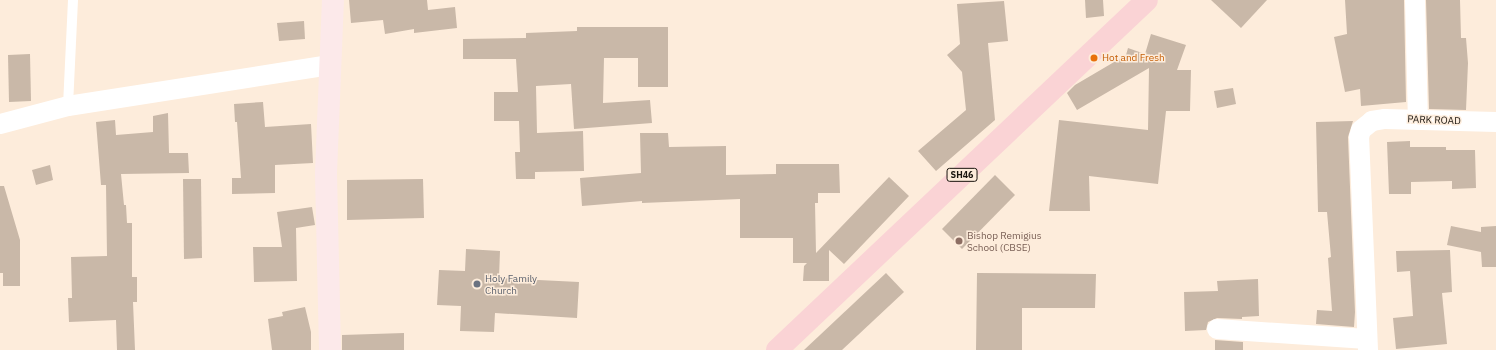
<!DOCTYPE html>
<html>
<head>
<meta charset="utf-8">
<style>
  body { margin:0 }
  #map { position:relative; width:1496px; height:350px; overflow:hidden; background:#fdecdb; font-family:"IBM Plex Sans",sans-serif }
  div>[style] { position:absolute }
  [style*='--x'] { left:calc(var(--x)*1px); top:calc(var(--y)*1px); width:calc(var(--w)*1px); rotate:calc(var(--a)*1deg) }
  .building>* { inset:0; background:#c9b8a8 }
  .lane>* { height:10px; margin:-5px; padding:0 5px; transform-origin:5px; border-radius:5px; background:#fff }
  .street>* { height:20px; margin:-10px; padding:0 10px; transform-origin:10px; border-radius:10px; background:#fff }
  .secondary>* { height:22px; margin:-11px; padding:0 11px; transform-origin:11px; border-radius:11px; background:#fce9ea }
  .primary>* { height:22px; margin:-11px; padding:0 11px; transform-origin:11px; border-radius:11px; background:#fad3d5 }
  .dots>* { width:11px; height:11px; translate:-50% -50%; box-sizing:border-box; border:2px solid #fdecdb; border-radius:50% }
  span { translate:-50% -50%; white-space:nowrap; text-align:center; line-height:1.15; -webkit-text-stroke:3px #fdecdb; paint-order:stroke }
  .shield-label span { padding:1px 3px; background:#fdecdb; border:1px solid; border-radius:3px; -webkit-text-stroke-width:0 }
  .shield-label { font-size:9px; color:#18130d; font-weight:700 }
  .food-label { font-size:10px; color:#c56008 }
  .left { translate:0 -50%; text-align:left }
  .street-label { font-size:10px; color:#18130d }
  .education-label { font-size:10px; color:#785e54 }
  .worship-label { font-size:10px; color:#5b616d }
</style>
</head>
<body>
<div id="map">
  <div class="building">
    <i style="clip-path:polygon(349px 0,427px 0,428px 10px,455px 7px,457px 28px,414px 33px,414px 29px,385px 34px,383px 20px,351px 23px)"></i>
    <i style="clip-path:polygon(1085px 0,1103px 0,1104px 16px,1086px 18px)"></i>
    <i style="clip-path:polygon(1211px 0,1267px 0,1241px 28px)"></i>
    <i style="clip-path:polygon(1345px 0,1404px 0,1406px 102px,1361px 106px,1360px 89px,1345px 92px,1334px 37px,1347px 34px)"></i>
    <i style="clip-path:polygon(1426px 0,1460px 0,1461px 38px,1466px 38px,1468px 63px,1466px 110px,1429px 109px)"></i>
    <i style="clip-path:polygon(1004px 1px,1008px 41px,988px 43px,995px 120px,936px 171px,918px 151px,966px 110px,962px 72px,947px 55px,960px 44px,957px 4px)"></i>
    <i style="clip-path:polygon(304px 21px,305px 39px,279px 41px,277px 23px)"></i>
    <i style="clip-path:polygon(577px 27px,668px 27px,668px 87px,638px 87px,638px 58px,604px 58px,603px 103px,650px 100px,652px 123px,574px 129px,571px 84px,536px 86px,537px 133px,583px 131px,584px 171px,535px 172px,535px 179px,516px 179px,515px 152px,520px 152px,519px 121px,494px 121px,494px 92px,518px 92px,516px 59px,463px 59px,463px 39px,526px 38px,526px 33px,577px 31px)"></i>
    <i style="clip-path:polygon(1151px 34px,1186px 45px,1177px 70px,1191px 70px,1190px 111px,1166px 111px,1158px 184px,1089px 176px,1090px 211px,1049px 211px,1059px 120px,1148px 130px,1149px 68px,1077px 110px,1067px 93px,1075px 85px,1126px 55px,1128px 48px,1145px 54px)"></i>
    <i style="clip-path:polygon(30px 54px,31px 101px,9px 102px,8px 55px)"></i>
    <i style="clip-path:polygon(1233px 88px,1236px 104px,1217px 108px,1214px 91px)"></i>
    <i style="clip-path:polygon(263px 102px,265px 127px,311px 124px,313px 163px,275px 165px,275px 193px,232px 194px,232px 178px,241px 178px,237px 122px,235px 122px,234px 104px)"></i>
    <i style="clip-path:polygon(168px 113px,169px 153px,188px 153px,189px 173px,121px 174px,124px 205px,126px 205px,127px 223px,132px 223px,132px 277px,137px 277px,137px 302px,133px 302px,135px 350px,117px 350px,116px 320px,69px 322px,68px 298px,72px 298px,71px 257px,107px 256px,106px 185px,101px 185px,96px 122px,115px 120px,116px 135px,153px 132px,153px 116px)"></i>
    <i style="clip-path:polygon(1353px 121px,1348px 137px,1355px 312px,1354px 327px,1316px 324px,1317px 310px,1332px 311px,1328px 258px,1331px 257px,1327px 212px,1318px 212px,1316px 122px)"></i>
    <i style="clip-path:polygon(640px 133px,668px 133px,669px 147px,726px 146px,726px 175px,776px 174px,776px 164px,839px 164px,840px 193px,818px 193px,818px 203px,815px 203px,816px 253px,889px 177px,909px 196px,844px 264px,829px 250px,829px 281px,803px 281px,804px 266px,807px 263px,793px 263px,793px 238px,740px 238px,740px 199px,642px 203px,642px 201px,582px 206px,580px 178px,641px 173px)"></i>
    <i style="clip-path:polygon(1410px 141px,1410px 147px,1446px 147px,1446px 150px,1475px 150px,1476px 188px,1452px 189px,1452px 181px,1411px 182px,1411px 194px,1389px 194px,1387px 142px)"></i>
    <i style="clip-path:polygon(50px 165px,53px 180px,36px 185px,32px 170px)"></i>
    <i style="clip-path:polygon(995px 175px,1015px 195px,962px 249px,942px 229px)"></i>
    <i style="clip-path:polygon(183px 179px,201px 179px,202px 258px,184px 259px)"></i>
    <i style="clip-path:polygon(423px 179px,424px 218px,347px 220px,347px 180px)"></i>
    <i style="clip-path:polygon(0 186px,4px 186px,20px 240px,20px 286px,3px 286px,3px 273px,0 273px)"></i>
    <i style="clip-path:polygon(312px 207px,315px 225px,296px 228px,297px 281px,254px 282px,253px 247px,282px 247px,277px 212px)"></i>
    <i style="clip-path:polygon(1451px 226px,1481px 232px,1481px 227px,1496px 226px,1496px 267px,1482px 267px,1481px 252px,1447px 245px)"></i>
    <i style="clip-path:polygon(466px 249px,500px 251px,499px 278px,579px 282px,577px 318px,495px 313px,494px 332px,460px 331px,461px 306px,437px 305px,439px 270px,465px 271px)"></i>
    <i style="clip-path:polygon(1450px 250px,1452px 292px,1442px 293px,1447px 344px,1396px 349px,1393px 318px,1413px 316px,1410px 271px,1397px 272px,1396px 251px)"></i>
    <i style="clip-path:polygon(886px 273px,904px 292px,842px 350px,804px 350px)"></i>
    <i style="clip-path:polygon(977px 273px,1096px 274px,1095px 308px,1022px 308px,1022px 350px,976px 350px)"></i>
    <i style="clip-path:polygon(1258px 279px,1259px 316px,1242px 317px,1242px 319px,1217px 318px,1208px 322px,1206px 330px,1185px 331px,1184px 292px,1218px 291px,1217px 281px)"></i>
    <i style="clip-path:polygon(305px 307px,311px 332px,311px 350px,272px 350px,268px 319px,283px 316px,282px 312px)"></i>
    <i style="clip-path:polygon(404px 333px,404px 350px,342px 350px,342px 335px)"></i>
    <i style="clip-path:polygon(1215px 340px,1243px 342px,1243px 350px,1215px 350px)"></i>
  </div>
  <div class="lane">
    <i style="--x:68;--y:106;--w:106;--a:-87.3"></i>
  </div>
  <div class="street">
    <i style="--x:1415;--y:0;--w:120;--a:88.6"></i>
    <i style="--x:0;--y:124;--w:70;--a:-14.8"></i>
    <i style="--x:68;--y:106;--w:265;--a:-8.9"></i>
    <i style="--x:1217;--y:329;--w:150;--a:3.8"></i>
    <i style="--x:1368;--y:350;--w:213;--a:-92.4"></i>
    <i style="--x:1359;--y:137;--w:7;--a:-74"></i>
    <i style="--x:1361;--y:130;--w:14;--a:-39"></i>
    <i style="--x:1372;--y:121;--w:13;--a:-9"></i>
    <i style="--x:1385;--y:119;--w:111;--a:1.5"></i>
  </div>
  <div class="secondary">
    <i style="--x:330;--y:350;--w:177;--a:-91.3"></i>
    <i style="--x:326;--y:173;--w:173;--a:-87.7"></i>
  </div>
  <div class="primary">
    <i style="--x:777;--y:350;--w:509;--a:-43.41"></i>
  </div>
  <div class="dots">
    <i style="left:1094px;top:58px;background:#e8710a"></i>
    <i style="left:959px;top:241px;background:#8d6e63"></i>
    <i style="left:477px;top:284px;background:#6b7280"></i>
  </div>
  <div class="shield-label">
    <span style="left:962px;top:175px">SH46</span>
  </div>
  <div class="food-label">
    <span class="left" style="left:1102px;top:58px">Hot and Fresh</span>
  </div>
  <div class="street-label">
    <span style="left:1434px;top:120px;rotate:2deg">PARK ROAD</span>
  </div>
  <div class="education-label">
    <span class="left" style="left:967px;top:241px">Bishop Remigius<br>School (CBSE)</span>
  </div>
  <div class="worship-label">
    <span class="left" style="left:485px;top:284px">Holy Family<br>Church</span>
  </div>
</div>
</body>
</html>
